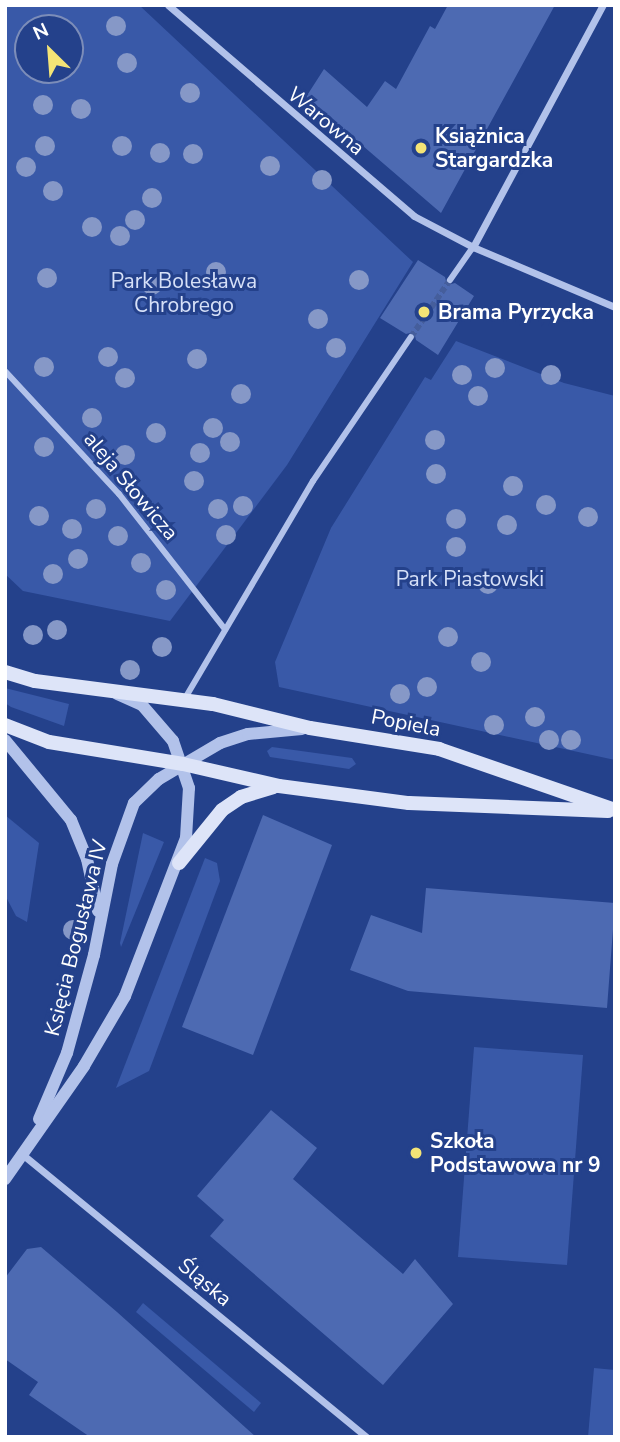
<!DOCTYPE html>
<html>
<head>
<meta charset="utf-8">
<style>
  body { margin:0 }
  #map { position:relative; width:620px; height:1442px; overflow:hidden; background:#24418b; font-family:"Nunito Sans",sans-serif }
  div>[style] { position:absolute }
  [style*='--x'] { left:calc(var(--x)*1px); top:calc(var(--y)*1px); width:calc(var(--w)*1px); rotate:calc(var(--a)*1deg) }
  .green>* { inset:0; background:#3959a8 }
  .building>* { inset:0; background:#4d6ab2 }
  .pedestrian-tunnel>* { height:6px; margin-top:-3px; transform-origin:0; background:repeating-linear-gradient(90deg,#455e9c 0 6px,transparent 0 9px) }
  .pedestrian>* { height:6px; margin:-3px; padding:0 3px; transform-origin:3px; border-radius:3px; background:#b2c2ea }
  .minor>* { height:7px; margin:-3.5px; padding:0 3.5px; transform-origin:3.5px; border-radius:3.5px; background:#b2c2ea }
  .tertiary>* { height:12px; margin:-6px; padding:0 6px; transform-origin:6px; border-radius:6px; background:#b2c2ea }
  .secondary>* { height:14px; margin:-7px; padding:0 7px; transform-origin:7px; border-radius:7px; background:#dde4f8 }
  .trees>* { width:20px; height:20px; margin:-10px; border-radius:50%; background:#8698c7 }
  .dots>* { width:19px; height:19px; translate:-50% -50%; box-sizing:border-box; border:4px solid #24418b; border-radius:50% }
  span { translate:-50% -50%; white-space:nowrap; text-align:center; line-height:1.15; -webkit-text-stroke:6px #24418b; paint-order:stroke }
  .street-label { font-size:21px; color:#fff }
  .poi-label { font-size:21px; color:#fff; font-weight:700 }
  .left { translate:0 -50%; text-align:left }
  .park-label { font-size:21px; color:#d6e0f8 }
  .frame { position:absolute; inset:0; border:7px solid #fff; pointer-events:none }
  .north { position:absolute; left:14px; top:14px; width:70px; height:70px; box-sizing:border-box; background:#24418b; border:2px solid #7c8db9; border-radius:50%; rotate:335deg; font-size:19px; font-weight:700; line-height:28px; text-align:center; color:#fff }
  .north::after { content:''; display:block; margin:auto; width:24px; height:32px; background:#f4e476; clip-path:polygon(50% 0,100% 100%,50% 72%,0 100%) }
</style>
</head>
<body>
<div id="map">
  <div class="green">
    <i style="clip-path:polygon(evenodd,5px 5px,139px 5px,413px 262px,287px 465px,170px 621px,23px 591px,5px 574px,5px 5px,28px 28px,70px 28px,70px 70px,28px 70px,28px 28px)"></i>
    <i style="clip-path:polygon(456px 341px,564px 383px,615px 396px,615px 760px,279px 687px,275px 662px,331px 528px,425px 377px,431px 380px)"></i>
    <i style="clip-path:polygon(5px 688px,69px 704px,64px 726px,11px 707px,5px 703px)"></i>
    <i style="clip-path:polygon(272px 747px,352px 758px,356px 764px,349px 769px,270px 757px,267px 751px)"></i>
    <i style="clip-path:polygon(5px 815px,39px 843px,27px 922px,16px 916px,5px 895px)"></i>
    <i style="clip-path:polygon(143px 833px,164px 842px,121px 947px,120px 943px)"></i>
    <i style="clip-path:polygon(205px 858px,217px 863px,220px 881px,149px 1071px,116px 1088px)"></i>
    <i style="clip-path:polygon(474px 1047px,583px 1055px,567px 1265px,458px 1257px)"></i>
    <i style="clip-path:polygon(143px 1303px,261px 1403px,254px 1412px,136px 1312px)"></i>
    <i style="clip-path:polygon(594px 1368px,615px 1370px,615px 1437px,588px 1437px)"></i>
  </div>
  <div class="building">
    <i style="clip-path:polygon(448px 5px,555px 5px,441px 213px,306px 97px,324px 69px,367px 107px,385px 81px,396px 89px,430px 26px,435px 29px)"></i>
    <i style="clip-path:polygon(418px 260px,445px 277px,447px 285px,455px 283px,474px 296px,438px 355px,416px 340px,414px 332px,406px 334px,380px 318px)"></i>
    <i style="clip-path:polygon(263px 815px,332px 845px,253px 1055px,182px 1027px)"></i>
    <i style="clip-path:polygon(426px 888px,615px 903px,607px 1008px,408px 991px,350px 970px,371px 915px,422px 933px)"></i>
    <i style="clip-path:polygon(271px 1110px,317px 1148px,293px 1179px,403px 1274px,415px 1259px,453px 1304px,383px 1385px,210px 1236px,224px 1220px,197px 1196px)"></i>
    <i style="clip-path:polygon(41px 1247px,117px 1312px,256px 1437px,90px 1437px,29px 1395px,38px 1382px,5px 1359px,5px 1278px,27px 1249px)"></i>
  </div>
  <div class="pedestrian-tunnel">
    <i style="--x:411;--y:337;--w:69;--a:-55.6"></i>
  </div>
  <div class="pedestrian">
    <i style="--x:450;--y:280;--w:40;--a:-55.1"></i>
    <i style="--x:5;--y:371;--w:168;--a:47.2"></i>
    <i style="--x:119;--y:494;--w:172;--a:51.9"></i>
    <i style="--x:184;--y:700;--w:254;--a:-59.5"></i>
    <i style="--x:313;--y:481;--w:174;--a:-55.8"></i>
  </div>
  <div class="minor">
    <i style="--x:168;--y:5;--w:324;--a:40.6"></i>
    <i style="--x:414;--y:216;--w:67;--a:27.7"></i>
    <i style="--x:473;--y:247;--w:154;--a:22.9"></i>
    <i style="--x:473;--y:247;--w:275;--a:-61.8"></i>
    <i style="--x:22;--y:1154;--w:446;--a:39.4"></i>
  </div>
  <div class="tertiary">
    <i style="--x:5;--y:740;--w:104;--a:50.5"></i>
    <i style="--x:71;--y:820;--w:42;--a:67.7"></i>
    <i style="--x:87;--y:859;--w:53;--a:78.1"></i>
    <i style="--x:39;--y:1119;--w:72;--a:-67"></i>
    <i style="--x:67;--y:1053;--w:102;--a:-74.6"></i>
    <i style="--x:94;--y:955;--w:93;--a:-78.8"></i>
    <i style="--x:112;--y:864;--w:65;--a:-70.2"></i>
    <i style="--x:134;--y:803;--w:35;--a:-44"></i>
    <i style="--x:159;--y:779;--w:71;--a:-30.5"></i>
    <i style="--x:220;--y:743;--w:29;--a:-18"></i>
    <i style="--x:248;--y:734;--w:54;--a:-5.3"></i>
    <i style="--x:5;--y:1179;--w:138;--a:-55"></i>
    <i style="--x:84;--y:1066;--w:81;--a:-59.6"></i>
    <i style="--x:125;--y:996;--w:169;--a:-68.9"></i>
    <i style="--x:186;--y:838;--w:50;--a:-86.6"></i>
    <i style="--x:189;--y:788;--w:50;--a:-108.8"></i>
    <i style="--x:173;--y:741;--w:48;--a:-130.7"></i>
    <i style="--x:142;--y:705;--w:27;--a:-156"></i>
  </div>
  <div class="secondary">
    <i style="--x:5;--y:672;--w:31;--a:17"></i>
    <i style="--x:35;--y:681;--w:179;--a:7.4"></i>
    <i style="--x:213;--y:704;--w:100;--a:13.9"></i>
    <i style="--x:310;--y:728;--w:131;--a:9.2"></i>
    <i style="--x:439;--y:749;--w:186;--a:19.1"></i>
    <i style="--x:5;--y:725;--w:47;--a:21.1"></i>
    <i style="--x:49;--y:742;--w:136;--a:9.3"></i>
    <i style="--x:183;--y:764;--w:98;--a:12.9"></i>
    <i style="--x:279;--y:786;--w:131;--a:7.5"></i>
    <i style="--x:409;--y:803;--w:199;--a:2.3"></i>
    <i style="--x:179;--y:863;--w:68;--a:-50.9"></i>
    <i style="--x:222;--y:810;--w:23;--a:-34"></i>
    <i style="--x:241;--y:797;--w:34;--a:-17"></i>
  </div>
  <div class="trees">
    <i style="left:116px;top:26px"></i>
    <i style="left:127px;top:63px"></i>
    <i style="left:190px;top:93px"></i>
    <i style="left:43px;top:105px"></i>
    <i style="left:81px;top:109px"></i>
    <i style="left:45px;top:146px"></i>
    <i style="left:122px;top:146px"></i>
    <i style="left:160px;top:153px"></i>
    <i style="left:193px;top:154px"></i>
    <i style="left:270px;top:166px"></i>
    <i style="left:26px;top:167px"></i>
    <i style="left:322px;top:180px"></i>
    <i style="left:53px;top:191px"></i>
    <i style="left:152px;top:198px"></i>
    <i style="left:135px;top:220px"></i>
    <i style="left:92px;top:227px"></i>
    <i style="left:120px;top:236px"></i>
    <i style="left:216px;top:272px"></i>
    <i style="left:47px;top:278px"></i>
    <i style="left:359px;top:280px"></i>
    <i style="left:152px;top:285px"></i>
    <i style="left:318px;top:319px"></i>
    <i style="left:336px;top:348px"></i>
    <i style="left:108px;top:357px"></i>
    <i style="left:197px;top:359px"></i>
    <i style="left:44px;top:367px"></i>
    <i style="left:495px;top:368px"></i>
    <i style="left:462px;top:375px"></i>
    <i style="left:551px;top:375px"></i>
    <i style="left:125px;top:378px"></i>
    <i style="left:241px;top:394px"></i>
    <i style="left:478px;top:396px"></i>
    <i style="left:92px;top:418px"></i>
    <i style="left:213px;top:428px"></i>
    <i style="left:156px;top:433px"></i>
    <i style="left:435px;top:440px"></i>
    <i style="left:230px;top:442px"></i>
    <i style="left:44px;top:447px"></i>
    <i style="left:200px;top:453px"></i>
    <i style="left:125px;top:455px"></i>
    <i style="left:436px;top:474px"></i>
    <i style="left:194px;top:481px"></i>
    <i style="left:513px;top:486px"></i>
    <i style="left:546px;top:505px"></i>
    <i style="left:243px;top:506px"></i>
    <i style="left:96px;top:509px"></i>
    <i style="left:218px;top:509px"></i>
    <i style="left:39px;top:516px"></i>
    <i style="left:588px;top:517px"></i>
    <i style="left:456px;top:519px"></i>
    <i style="left:507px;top:525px"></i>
    <i style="left:72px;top:529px"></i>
    <i style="left:226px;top:535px"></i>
    <i style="left:118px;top:536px"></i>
    <i style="left:456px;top:547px"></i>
    <i style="left:78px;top:559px"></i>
    <i style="left:141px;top:563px"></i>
    <i style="left:53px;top:574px"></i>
    <i style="left:488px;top:584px"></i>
    <i style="left:166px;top:590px"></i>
    <i style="left:57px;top:630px"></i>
    <i style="left:33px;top:635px"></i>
    <i style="left:448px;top:637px"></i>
    <i style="left:162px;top:647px"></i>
    <i style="left:481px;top:662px"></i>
    <i style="left:130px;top:670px"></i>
    <i style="left:427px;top:687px"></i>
    <i style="left:400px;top:694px"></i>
    <i style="left:535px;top:717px"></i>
    <i style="left:494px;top:725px"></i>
    <i style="left:549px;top:740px"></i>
    <i style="left:571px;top:740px"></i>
    <i style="left:73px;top:930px"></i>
  </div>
  <div class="dots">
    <i style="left:421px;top:148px;background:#f4e476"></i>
    <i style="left:424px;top:312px;background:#f4e476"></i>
    <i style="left:416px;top:1153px;background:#f4e476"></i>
  </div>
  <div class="street-label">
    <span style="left:326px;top:121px;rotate:40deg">Warowna</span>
    <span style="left:131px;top:486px;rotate:50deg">aleja Słowicza</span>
    <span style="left:406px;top:723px;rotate:11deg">Popiela</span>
    <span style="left:76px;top:938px;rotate:-76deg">Księcia Bogusława IV</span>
    <span style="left:205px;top:1282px;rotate:40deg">Śląska</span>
  </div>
  <div class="poi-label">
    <span class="left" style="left:435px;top:148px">Książnica<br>Stargardzka</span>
    <span class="left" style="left:438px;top:312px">Brama Pyrzycka</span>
    <span class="left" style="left:430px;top:1153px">Szkoła<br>Podstawowa nr 9</span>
  </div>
  <div class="park-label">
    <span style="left:184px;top:293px">Park Bolesława<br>Chrobrego</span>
    <span style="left:470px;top:579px">Park Piastowski</span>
  </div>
  <div class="frame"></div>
  <div class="north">N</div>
</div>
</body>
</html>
